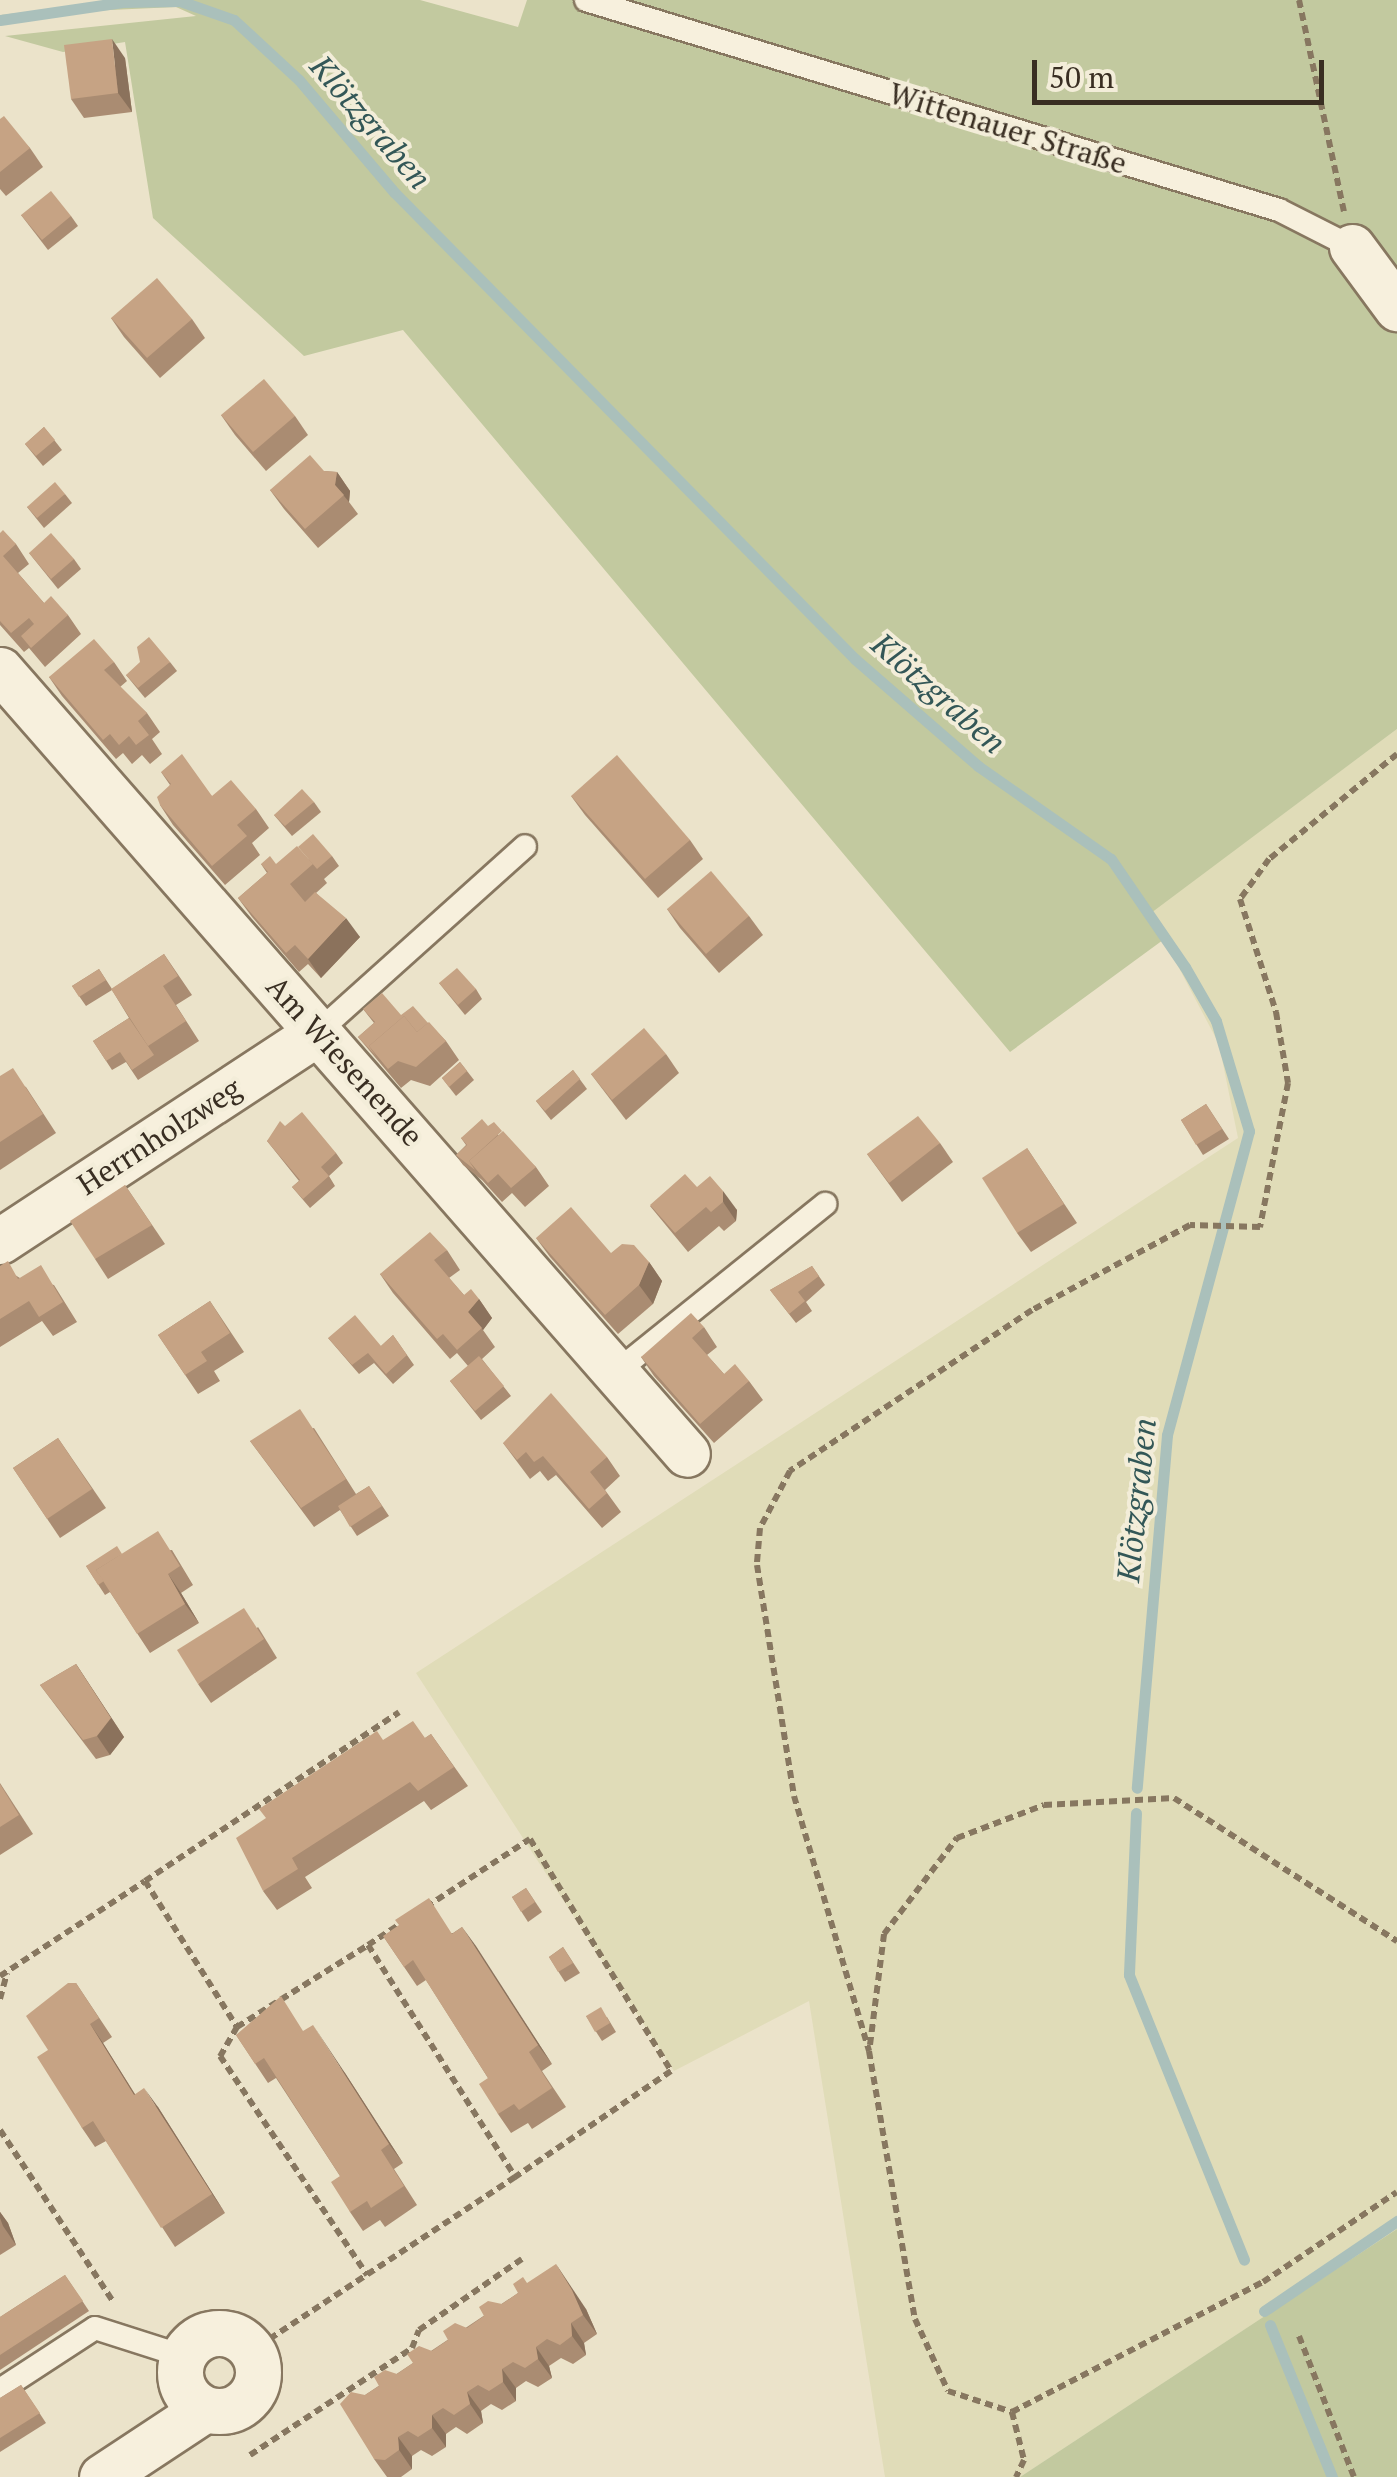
<!DOCTYPE html>
<html>
<head>
<meta charset="utf-8">
<style>
  body { margin:0 }
  #map { position:relative; width:1397px; height:2477px; overflow:hidden; background:#ebe3ca; font-family:"PT Serif",serif }
  div>[style] { position:absolute }
  [style*='--x'] { left:calc(var(--x)*1px); top:calc(var(--y)*1px); width:calc(var(--w)*1px); rotate:calc(var(--a)*1deg) }
  .farmland>* { inset:0; background:#e0dcb8 }
  .green>* { inset:0; background:#c2c99f }
  .stream>* { height:11px; margin:-5.5px; padding:0 5.5px; transform-origin:5.5px; border-radius:5.5px; background:#aac0bb }
  .path>* { height:6px; margin-top:-3px; transform-origin:0; background:repeating-linear-gradient(90deg,#877760 0 8px,transparent 0 13px) }
  .roads { filter:drop-shadow(2px 0 #877760) drop-shadow(-2px 0 #877760) drop-shadow(0 2px #877760) drop-shadow(0 -2px #877760) }
  .service>* { height:22px; margin:-11px; padding:0 11px; transform-origin:11px; border-radius:11px; background:#f7f0dd }
  .minor>* { height:45px; margin:-22.5px; padding:0 22.5px; transform-origin:22.5px; border-radius:22.5px; background:#f7f0dd }
  .minor>.ring { margin:-22.5px; padding:0; box-sizing:content-box; background:none; border:45px solid #f7f0dd; border-radius:50% }
  .wall>* { inset:0; background:#aa8c72 }
  .shaded-wall>* { inset:0; background:#8b725c }
  .building>* { inset:0; background:#c6a384 }
  span { translate:-50% -50%; white-space:nowrap; text-align:center; line-height:1.15; -webkit-text-stroke:8px #f3edd9; paint-order:stroke }
  .street-label { font-size:30px; color:#392e22 }
  .water-label { font-size:32px; color:#335757; font-style:italic }
  .scale { position:absolute; left:1032px; top:60px; width:292px; height:45px; box-sizing:border-box; border:5px solid #392e22; border-top:0; padding-left:12px; font-size:30px; line-height:35px; white-space:nowrap; color:#392e22; -webkit-text-stroke:8px #f3edd9; paint-order:stroke }
</style>
</head>
<body>
<div id="map">
  <div class="farmland">
    <i style="clip-path:polygon(1397px 729px,1397px 2229px,1020px 2477px,885px 2477px,809px 2001px,674px 2071px,416px 1673px,1238px 1138px,1219px 1044px,1150px 913px)"></i>
  </div>
  <div class="green">
    <i style="clip-path:polygon(132px 0,420px 0,518px 27px,527px 0,1397px 0,1397px 729px,1151px 913px,1163px 940px,1010px 1052px,403px 330px,304px 356px,153px 218px,125px 42px,63px 52px,5px 36px,196px 16px,176px 7px,0 15px)"></i>
    <i style="clip-path:polygon(1397px 2229px,1397px 2477px,1020px 2477px)"></i>
  </div>
  <div class="stream">
    <i style="--x:0;--y:20;--w:124;--a:-8.3"></i>
    <i style="--x:123;--y:2;--w:57;--a:-1"></i>
    <i style="--x:180;--y:1;--w:57;--a:19.4"></i>
    <i style="--x:234;--y:20;--w:88;--a:42.7"></i>
    <i style="--x:299;--y:80;--w:148;--a:49.7"></i>
    <i style="--x:395;--y:193;--w:655;--a:45.37"></i>
    <i style="--x:855;--y:659;--w:163;--a:41"></i>
    <i style="--x:978;--y:766;--w:162;--a:35"></i>
    <i style="--x:1111;--y:859;--w:131;--a:55.6"></i>
    <i style="--x:1185;--y:967;--w:62;--a:60.1"></i>
    <i style="--x:1216;--y:1021;--w:115;--a:73.3"></i>
    <i style="--x:1249;--y:1131;--w:315;--a:105.1"></i>
    <i style="--x:1167;--y:1435;--w:354;--a:94.9"></i>
    <i style="--x:1136;--y:1813;--w:162;--a:92.5"></i>
    <i style="--x:1129;--y:1975;--w:307;--a:68"></i>
    <i style="--x:1264;--y:2311;--w:161;--a:-34.1"></i>
    <i style="--x:1270;--y:2325;--w:164;--a:67.8"></i>
  </div>
  <div class="path">
    <i style="--x:1299;--y:0;--w:216;--a:78"></i>
    <i style="--x:1397;--y:754;--w:166;--a:140.6"></i>
    <i style="--x:1269;--y:859;--w:49;--a:125.9"></i>
    <i style="--x:1240;--y:899;--w:119;--a:72.3"></i>
    <i style="--x:1276;--y:1012;--w:72;--a:80.4"></i>
    <i style="--x:1288;--y:1083;--w:147;--a:101"></i>
    <i style="--x:1260;--y:1227;--w:70;--a:-178.4"></i>
    <i style="--x:1190;--y:1225;--w:179;--a:151.7"></i>
    <i style="--x:1032;--y:1310;--w:291;--a:146.4"></i>
    <i style="--x:790;--y:1471;--w:64;--a:117.8"></i>
    <i style="--x:760;--y:1528;--w:37;--a:95"></i>
    <i style="--x:757;--y:1565;--w:234;--a:80.9"></i>
    <i style="--x:794;--y:1796;--w:266;--a:73.6"></i>
    <i style="--x:869;--y:2051;--w:272;--a:80.3"></i>
    <i style="--x:915;--y:2319;--w:79;--a:65.4"></i>
    <i style="--x:948;--y:2391;--w:67;--a:18.2"></i>
    <i style="--x:1012;--y:2412;--w:283;--a:-27.4"></i>
    <i style="--x:1263;--y:2282;--w:161;--a:-33.9"></i>
    <i style="--x:145;--y:1881;--w:305;--a:-33.6"></i>
    <i style="--x:426;--y:1907;--w:124;--a:-33.2"></i>
    <i style="--x:530;--y:1839;--w:271;--a:58.7"></i>
    <i style="--x:671;--y:2071;--w:189;--a:145.8"></i>
    <i style="--x:368;--y:1945;--w:42;--a:-33.3"></i>
    <i style="--x:0;--y:1976;--w:173;--a:-33.2"></i>
    <i style="--x:145;--y:1881;--w:173;--a:57.8"></i>
    <i style="--x:237;--y:2027;--w:155;--a:-32"></i>
    <i style="--x:368;--y:1945;--w:275;--a:57.6"></i>
    <i style="--x:515;--y:2177;--w:291;--a:146.6"></i>
    <i style="--x:0;--y:1999;--w:27;--a:-75"></i>
    <i style="--x:237;--y:2027;--w:34;--a:120"></i>
    <i style="--x:220;--y:2056;--w:264;--a:56.1"></i>
    <i style="--x:870;--y:2045;--w:112;--a:-82.8"></i>
    <i style="--x:884;--y:1934;--w:121;--a:-52.8"></i>
    <i style="--x:957;--y:1838;--w:93;--a:-20.8"></i>
    <i style="--x:1044;--y:1805;--w:130;--a:-3.1"></i>
    <i style="--x:1174;--y:1798;--w:265;--a:32.7"></i>
    <i style="--x:0;--y:2130;--w:204;--a:56.6"></i>
    <i style="--x:1299;--y:2336;--w:151;--a:68.7"></i>
    <i style="--x:1012;--y:2412;--w:49;--a:76"></i>
    <i style="--x:1024;--y:2460;--w:19;--a:115"></i>
    <i style="--x:250;--y:2455;--w:194;--a:-33.4"></i>
    <i style="--x:412;--y:2348;--w:19;--a:-69"></i>
    <i style="--x:419;--y:2330;--w:125;--a:-34.6"></i>
  </div>
  <div class="roads">
    <div class="service">
      <i style="--x:586;--y:0;--w:724;--a:16.86"></i>
      <i style="--x:1279;--y:210;--w:82;--a:26.9"></i>
      <i style="--x:318;--y:1032;--w:278;--a:-41.9"></i>
      <i style="--x:615;--y:1373;--w:270;--a:-38.8"></i>
      <i style="--x:0;--y:2390;--w:113;--a:-33.1"></i>
      <i style="--x:95;--y:2328;--w:92;--a:17.7"></i>
    </div>
    <div class="minor">
      <i style="--x:1352;--y:247;--w:76;--a:53.6"></i>
      <i style="--x:0;--y:670;--w:1042;--a:48.77"></i>
      <i style="--x:0;--y:1241;--w:381;--a:-33.3"></i>
      <i class="ring" style="left:180px;top:2333px;width:33px;height:33px"></i>
      <i style="--x:102;--y:2477;--w:123;--a:-33.4"></i>
    </div>
  </div>
  <div class="wall">
    <i style="clip-path:polygon(125px 58px,132px 112px,84px 118px,71px 99px)"></i>
    <i style="clip-path:polygon(0 119px,30px 148px,43px 167px,6px 196px,0 189px)"></i>
    <i style="clip-path:polygon(21px 215px,71px 216px,78px 226px,48px 250px)"></i>
    <i style="clip-path:polygon(111px 318px,192px 319px,205px 338px,160px 378px,124px 337px)"></i>
    <i style="clip-path:polygon(221px 415px,295px 416px,308px 435px,266px 471px,235px 435px)"></i>
    <i style="clip-path:polygon(44px 427px,62px 450px,43px 466px,25px 444px)"></i>
    <i style="clip-path:polygon(324px 471px,337px 472px,350px 491px,349px 502px,358px 514px,318px 548px,284px 509px,270px 490px)"></i>
    <i style="clip-path:polygon(65px 494px,72px 503px,44px 528px,27px 507px)"></i>
    <i style="clip-path:polygon(0 533px,16px 544px,29px 564px,18px 573px,44px 603px,68px 615px,81px 634px,45px 667px,29px 648px,24px 652px,0 625px)"></i>
    <i style="clip-path:polygon(29px 553px,74px 559px,81px 569px,58px 589px)"></i>
    <i style="clip-path:polygon(114px 662px,127px 681px,120px 687px,147px 713px,160px 732px,152px 739px,162px 754px,150px 764px,142px 755px,132px 764px,123px 753px,116px 759px,62px 696px,49px 677px)"></i>
    <i style="clip-path:polygon(170px 662px,177px 671px,145px 698px,126px 675px)"></i>
    <i style="clip-path:polygon(161px 772px,212px 796px,256px 809px,269px 828px,252px 843px,260px 855px,225px 885px,173px 825px,160px 805px,170px 785px)"></i>
    <i style="clip-path:polygon(571px 796px,690px 840px,703px 859px,658px 898px,585px 815px)"></i>
    <i style="clip-path:polygon(314px 802px,321px 812px,292px 836px,274px 815px)"></i>
    <i style="clip-path:polygon(332px 856px,339px 866px,324px 879px,327px 883px,316px 893px,360px 937px,321px 978px,308px 964px,299px 972px,252px 917px,238px 898px,267px 873px,261px 864px,276px 864px)"></i>
    <i style="clip-path:polygon(667px 909px,749px 916px,763px 935px,719px 973px,680px 928px)"></i>
    <i style="clip-path:polygon(164px 954px,192px 995px,176px 1005px,199px 1041px,138px 1080px,126px 1062px,112px 1070px,93px 1041px,129px 1018px,112px 990px,86px 1006px,72px 986px,99px 969px,112px 989px)"></i>
    <i style="clip-path:polygon(439px 983px,476px 989px,482px 999px,465px 1015px)"></i>
    <i style="clip-path:polygon(363px 1009px,401px 1015px,428px 1023px,446px 1041px,459px 1060px,430px 1086px,411px 1080px,401px 1088px,358px 1037px,374px 1023px)"></i>
    <i style="clip-path:polygon(666px 1054px,679px 1073px,626px 1120px,591px 1074px)"></i>
    <i style="clip-path:polygon(460px 1062px,474px 1080px,456px 1096px,442px 1078px)"></i>
    <i style="clip-path:polygon(573px 1070px,587px 1089px,551px 1120px,536px 1101px)"></i>
    <i style="clip-path:polygon(0 1076px,26px 1087px,56px 1133px,0 1170px)"></i>
    <i style="clip-path:polygon(1206px 1104px,1229px 1139px,1203px 1155px,1181px 1120px)"></i>
    <i style="clip-path:polygon(285px 1126px,336px 1153px,343px 1163px,329px 1176px,335px 1186px,310px 1208px,292px 1187px,299px 1181px,267px 1141px)"></i>
    <i style="clip-path:polygon(488px 1126px,536px 1167px,549px 1186px,525px 1207px,512px 1193px,502px 1202px,482px 1180px,463px 1165px,456px 1155px,466px 1145px,461px 1138px)"></i>
    <i style="clip-path:polygon(940px 1143px,953px 1162px,902px 1202px,867px 1154px)"></i>
    <i style="clip-path:polygon(1027px 1148px,1077px 1223px,1031px 1252px,1017px 1233px)"></i>
    <i style="clip-path:polygon(125px 1185px,165px 1244px,108px 1279px,95px 1259px)"></i>
    <i style="clip-path:polygon(697px 1187px,737px 1210px,736px 1221px,724px 1231px,719px 1226px,688px 1252px,650px 1206px)"></i>
    <i style="clip-path:polygon(536px 1238px,649px 1262px,662px 1281px,653px 1304px,618px 1334px,550px 1257px)"></i>
    <i style="clip-path:polygon(447px 1250px,460px 1270px,449px 1278px,464px 1295px,479px 1299px,492px 1318px,483px 1330px,495px 1347px,482px 1359px,511px 1396px,481px 1420px,450px 1381px,468px 1366px,457px 1353px,450px 1359px,393px 1293px,380px 1274px)"></i>
    <i style="clip-path:polygon(0 1266px,20px 1278px,54px 1285px,77px 1322px,53px 1336px,42px 1321px,0 1347px)"></i>
    <i style="clip-path:polygon(812px 1266px,825px 1285px,806px 1302px,812px 1311px,796px 1323px,770px 1290px)"></i>
    <i style="clip-path:polygon(210px 1301px,244px 1352px,214px 1371px,220px 1381px,198px 1394px,158px 1335px)"></i>
    <i style="clip-path:polygon(704px 1327px,717px 1347px,707px 1355px,724px 1374px,749px 1381px,763px 1400px,714px 1443px,654px 1376px,641px 1357px)"></i>
    <i style="clip-path:polygon(393px 1335px,414px 1365px,393px 1384px,374px 1363px,359px 1374px,328px 1338px,381px 1346px)"></i>
    <i style="clip-path:polygon(314px 1428px,356px 1494px,369px 1486px,389px 1516px,357px 1536px,340px 1510px,314px 1527px,250px 1441px)"></i>
    <i style="clip-path:polygon(58px 1438px,106px 1508px,60px 1538px,13px 1468px)"></i>
    <i style="clip-path:polygon(503px 1443px,607px 1457px,620px 1476px,605px 1490px,621px 1512px,602px 1528px,556px 1475px,548px 1481px,540px 1471px,530px 1479px)"></i>
    <i style="clip-path:polygon(172px 1550px,193px 1585px,181px 1593px,199px 1623px,150px 1653px,110px 1592px,105px 1595px,86px 1566px,123px 1554px)"></i>
    <i style="clip-path:polygon(258px 1627px,277px 1658px,211px 1703px,198px 1684px)"></i>
    <i style="clip-path:polygon(76px 1664px,124px 1737px,110px 1755px,96px 1759px,40px 1685px)"></i>
    <i style="clip-path:polygon(431px 1734px,468px 1786px,431px 1810px,424px 1801px,305px 1877px,312px 1888px,277px 1910px,263px 1891px,383px 1740px,425px 1738px)"></i>
    <i style="clip-path:polygon(0 1783px,33px 1834px,0 1855px)"></i>
    <i style="clip-path:polygon(526px 1888px,542px 1912px,528px 1922px,512px 1897px)"></i>
    <i style="clip-path:polygon(462px 1927px,552px 2064px,542px 2071px,566px 2107px,532px 2129px,528px 2123px,511px 2133px,498px 2114px,488px 2078px,426px 1980px,417px 1986px,383px 1936px,453px 1933px)"></i>
    <i style="clip-path:polygon(563px 1947px,580px 1973px,565px 1982px,549px 1957px)"></i>
    <i style="clip-path:polygon(76px 1983px,112px 2037px,103px 2043px,135px 2094px,158px 2107px,225px 2213px,175px 2247px,106px 2141px,95px 2147px,82px 2128px,48px 2050px)"></i>
    <i style="clip-path:polygon(586px 2016px,607px 2017px,616px 2032px,602px 2041px)"></i>
    <i style="clip-path:polygon(304px 2031px,345px 2073px,403px 2163px,394px 2169px,417px 2205px,385px 2227px,380px 2220px,363px 2231px,350px 2212px,340px 2176px,276px 2078px,268px 2083px,236px 2035px)"></i>
    <i style="clip-path:polygon(0 2212px,8px 2223px,16px 2245px,0 2255px)"></i>
    <i style="clip-path:polygon(65px 2275px,89px 2311px,0 2370px,0 2317px)"></i>
    <i style="clip-path:polygon(527px 2283px,586px 2309px,597px 2334px,584px 2343px,586px 2355px,573px 2364px,561px 2358px,549px 2366px,552px 2378px,538px 2387px,526px 2381px,516px 2388px,516px 2401px,502px 2410px,491px 2404px,481px 2411px,483px 2423px,467px 2434px,456px 2427px,446px 2434px,446px 2447px,432px 2456px,421px 2450px,412px 2456px,412px 2469px,401px 2477px,387px 2477px,374px 2459px,365px 2395px,518px 2293px)"></i>
    <i style="clip-path:polygon(21px 2385px,46px 2423px,0 2452px,0 2398px)"></i>
  </div>
  <div class="shaded-wall">
    <i style="clip-path:polygon(112px 39px,125px 58px,132px 112px,118px 93px)"></i>
    <i style="clip-path:polygon(337px 472px,350px 491px,349px 502px,335px 485px)"></i>
    <i style="clip-path:polygon(346px 918px,360px 937px,321px 978px,308px 959px)"></i>
    <i style="clip-path:polygon(723px 1191px,737px 1210px,736px 1221px,723px 1202px)"></i>
    <i style="clip-path:polygon(649px 1262px,662px 1281px,653px 1304px,639px 1285px)"></i>
    <i style="clip-path:polygon(479px 1299px,492px 1318px,483px 1330px,468px 1312px)"></i>
    <i style="clip-path:polygon(168px 1574px,181px 1593px,199px 1623px,185px 1604px)"></i>
    <i style="clip-path:polygon(76px 1664px,124px 1737px,110px 1755px,97px 1736px)"></i>
    <i style="clip-path:polygon(462px 1927px,476px 1946px,552px 2064px,538px 2045px)"></i>
    <i style="clip-path:polygon(90px 2024px,103px 2043px,147px 2114px,134px 2095px)"></i>
    <i style="clip-path:polygon(313px 2025px,345px 2073px,403px 2163px,389px 2144px)"></i>
    <i style="clip-path:polygon(144px 2088px,158px 2107px,225px 2213px,212px 2194px)"></i>
    <i style="clip-path:polygon(0 2212px,8px 2223px,16px 2245px,3px 2226px,0 2218px)"></i>
    <i style="clip-path:polygon(556px 2264px,586px 2309px,597px 2334px,583px 2315px)"></i>
    <i style="clip-path:polygon(571px 2323px,584px 2343px,586px 2355px,572px 2336px)"></i>
    <i style="clip-path:polygon(536px 2347px,549px 2366px,552px 2378px,538px 2359px)"></i>
    <i style="clip-path:polygon(502px 2369px,516px 2388px,516px 2401px,503px 2382px)"></i>
    <i style="clip-path:polygon(467px 2392px,481px 2411px,483px 2423px,470px 2404px)"></i>
    <i style="clip-path:polygon(432px 2415px,446px 2434px,446px 2447px,432px 2428px)"></i>
    <i style="clip-path:polygon(398px 2437px,412px 2456px,412px 2469px,399px 2450px)"></i>
  </div>
  <div class="building">
    <i style="clip-path:polygon(112px 39px,118px 93px,71px 99px,64px 45px)"></i>
    <i style="clip-path:polygon(4px 116px,30px 148px,0 172px,0 119px)"></i>
    <i style="clip-path:polygon(51px 191px,71px 216px,42px 240px,21px 215px)"></i>
    <i style="clip-path:polygon(157px 278px,192px 319px,147px 358px,111px 318px)"></i>
    <i style="clip-path:polygon(264px 379px,295px 416px,253px 452px,221px 415px)"></i>
    <i style="clip-path:polygon(44px 427px,55px 440px,36px 456px,25px 444px)"></i>
    <i style="clip-path:polygon(310px 455px,324px 471px,337px 472px,335px 485px,344px 495px,305px 529px,270px 490px)"></i>
    <i style="clip-path:polygon(55px 482px,65px 494px,37px 518px,27px 507px)"></i>
    <i style="clip-path:polygon(3px 530px,16px 544px,3px 556px,44px 603px,51px 596px,68px 615px,31px 648px,21px 636px,34px 624px,29px 618px,11px 633px,0 621px,0 533px)"></i>
    <i style="clip-path:polygon(51px 533px,74px 559px,51px 579px,29px 553px)"></i>
    <i style="clip-path:polygon(149px 637px,170px 662px,138px 688px,126px 675px,140px 662px,137px 647px)"></i>
    <i style="clip-path:polygon(94px 639px,114px 662px,104px 670px,147px 713px,138px 721px,149px 735px,136px 745px,129px 736px,119px 745px,110px 734px,103px 740px,49px 677px)"></i>
    <i style="clip-path:polygon(182px 754px,212px 796px,231px 780px,256px 809px,237px 825px,247px 836px,212px 866px,160px 805px,157px 797px,171px 784px,161px 772px)"></i>
    <i style="clip-path:polygon(617px 755px,690px 840px,645px 879px,571px 796px)"></i>
    <i style="clip-path:polygon(302px 789px,314px 802px,285px 826px,274px 815px)"></i>
    <i style="clip-path:polygon(313px 834px,332px 856px,317px 869px,298px 847px)"></i>
    <i style="clip-path:polygon(297px 846px,313px 864px,290px 884px,305px 902px,315px 892px,346px 918px,308px 959px,295px 945px,286px 953px,238px 898px,268px 872px,261px 864px,270px 856px,276px 864px)"></i>
    <i style="clip-path:polygon(711px 871px,749px 916px,706px 954px,667px 909px)"></i>
    <i style="clip-path:polygon(164px 954px,178px 976px,163px 986px,186px 1021px,148px 1046px,111px 989px)"></i>
    <i style="clip-path:polygon(457px 968px,476px 989px,458px 1005px,439px 983px)"></i>
    <i style="clip-path:polygon(99px 969px,106px 980px,79px 997px,72px 986px)"></i>
    <i style="clip-path:polygon(382px 993px,401px 1015px,413px 1006px,428px 1023px,417px 1032px,404px 1016px,369px 1046px,376px 1056px,358px 1037px,375px 1022px,363px 1009px)"></i>
    <i style="clip-path:polygon(404px 1016px,417px 1032px,429px 1022px,446px 1041px,416px 1067px,398px 1061px,388px 1069px,369px 1046px)"></i>
    <i style="clip-path:polygon(129px 1018px,154px 1055px,132px 1070px,120px 1052px,106px 1061px,93px 1041px)"></i>
    <i style="clip-path:polygon(644px 1028px,666px 1054px,612px 1100px,591px 1074px)"></i>
    <i style="clip-path:polygon(460px 1062px,467px 1071px,449px 1087px,442px 1078px)"></i>
    <i style="clip-path:polygon(13px 1068px,43px 1114px,0 1142px,0 1076px)"></i>
    <i style="clip-path:polygon(573px 1070px,580px 1079px,545px 1111px,536px 1101px)"></i>
    <i style="clip-path:polygon(1206px 1104px,1222px 1129px,1196px 1145px,1181px 1120px)"></i>
    <i style="clip-path:polygon(302px 1112px,336px 1153px,321px 1167px,329px 1176px,303px 1199px,292px 1187px,300px 1180px,267px 1141px,280px 1121px,285px 1126px)"></i>
    <i style="clip-path:polygon(918px 1116px,940px 1143px,889px 1183px,867px 1154px)"></i>
    <i style="clip-path:polygon(482px 1119px,488px 1126px,494px 1122px,502px 1131px,469px 1161px,475px 1170px,456px 1155px,467px 1145px,461px 1138px)"></i>
    <i style="clip-path:polygon(503px 1131px,536px 1167px,511px 1188px,498px 1174px,488px 1183px,469px 1161px)"></i>
    <i style="clip-path:polygon(1027px 1148px,1064px 1204px,1017px 1233px,982px 1178px)"></i>
    <i style="clip-path:polygon(685px 1174px,697px 1187px,710px 1176px,723px 1191px,723px 1202px,711px 1212px,706px 1207px,675px 1233px,650px 1205px)"></i>
    <i style="clip-path:polygon(125px 1185px,152px 1225px,95px 1259px,70px 1221px)"></i>
    <i style="clip-path:polygon(571px 1207px,611px 1253px,622px 1244px,634px 1245px,649px 1262px,639px 1285px,605px 1315px,536px 1238px)"></i>
    <i style="clip-path:polygon(430px 1232px,447px 1250px,434px 1260px,464px 1295px,471px 1289px,479px 1299px,468px 1312px,482px 1328px,457px 1350px,443px 1334px,437px 1339px,380px 1274px)"></i>
    <i style="clip-path:polygon(8px 1261px,18px 1279px,41px 1265px,63px 1302px,39px 1317px,29px 1301px,0 1319px,0 1266px)"></i>
    <i style="clip-path:polygon(812px 1266px,819px 1276px,798px 1292px,805px 1301px,789px 1314px,770px 1290px)"></i>
    <i style="clip-path:polygon(210px 1301px,230px 1333px,201px 1352px,207px 1361px,185px 1375px,158px 1335px)"></i>
    <i style="clip-path:polygon(691px 1313px,704px 1327px,692px 1338px,724px 1374px,735px 1364px,749px 1381px,700px 1424px,641px 1357px)"></i>
    <i style="clip-path:polygon(355px 1315px,381px 1346px,393px 1335px,407px 1355px,386px 1374px,368px 1353px,352px 1365px,328px 1338px)"></i>
    <i style="clip-path:polygon(479px 1356px,504px 1386px,475px 1411px,450px 1381px)"></i>
    <i style="clip-path:polygon(551px 1393px,607px 1457px,590px 1472px,607px 1493px,589px 1509px,543px 1456px,534px 1462px,526px 1452px,517px 1460px,503px 1443px)"></i>
    <i style="clip-path:polygon(300px 1409px,346px 1479px,301px 1508px,250px 1441px)"></i>
    <i style="clip-path:polygon(58px 1438px,92px 1489px,47px 1519px,13px 1468px)"></i>
    <i style="clip-path:polygon(369px 1486px,382px 1506px,350px 1527px,338px 1506px)"></i>
    <i style="clip-path:polygon(158px 1531px,180px 1566px,168px 1574px,185px 1604px,137px 1634px,96px 1570px)"></i>
    <i style="clip-path:polygon(117px 1546px,122px 1554px,96px 1570px,104px 1581px,98px 1585px,86px 1566px)"></i>
    <i style="clip-path:polygon(244px 1608px,264px 1639px,198px 1684px,177px 1650px)"></i>
    <i style="clip-path:polygon(76px 1664px,111px 1718px,97px 1736px,83px 1740px,40px 1685px)"></i>
    <i style="clip-path:polygon(413px 1721px,425px 1738px,431px 1734px,454px 1767px,418px 1791px,410px 1782px,292px 1858px,298px 1869px,263px 1891px,236px 1838px,266px 1818px,259px 1809px,377px 1731px,383px 1740px)"></i>
    <i style="clip-path:polygon(0 1784px,19px 1815px,0 1827px)"></i>
    <i style="clip-path:polygon(526px 1888px,535px 1902px,521px 1912px,512px 1897px)"></i>
    <i style="clip-path:polygon(429px 1898px,452px 1934px,462px 1927px,538px 2045px,529px 2052px,552px 2088px,519px 2110px,514px 2104px,498px 2114px,479px 2084px,488px 2078px,413px 1960px,404px 1967px,383px 1936px,399px 1925px,395px 1920px)"></i>
    <i style="clip-path:polygon(563px 1947px,573px 1963px,558px 1972px,549px 1957px)"></i>
    <i style="clip-path:polygon(68px 1983px,76px 1983px,99px 2018px,90px 2024px,134px 2095px,144px 2088px,212px 2194px,161px 2228px,93px 2121px,82px 2128px,37px 2057px,48px 2050px,26px 2016px)"></i>
    <i style="clip-path:polygon(281px 1996px,303px 2031px,313px 2025px,389px 2144px,381px 2150px,404px 2186px,371px 2208px,367px 2201px,350px 2212px,331px 2182px,340px 2176px,264px 2058px,255px 2064px,236px 2035px)"></i>
    <i style="clip-path:polygon(601px 2007px,610px 2023px,595px 2032px,586px 2016px)"></i>
    <i style="clip-path:polygon(556px 2264px,572px 2290px,583px 2315px,571px 2323px,572px 2336px,560px 2345px,547px 2339px,536px 2347px,538px 2359px,525px 2368px,513px 2362px,502px 2369px,503px 2382px,489px 2391px,478px 2385px,467px 2392px,470px 2404px,454px 2415px,443px 2408px,432px 2415px,432px 2428px,418px 2437px,408px 2431px,398px 2437px,399px 2450px,385px 2460px,374px 2459px,340px 2404px,351px 2392px,365px 2395px,379px 2386px,374px 2377px,385px 2370px,397px 2374px,413px 2363px,407px 2354px,419px 2346px,432px 2351px,448px 2340px,443px 2331px,455px 2323px,467px 2328px,484px 2316px,479px 2307px,488px 2301px,502px 2304px,518px 2293px,513px 2284px,523px 2277px,527px 2283px)"></i>
    <i style="clip-path:polygon(65px 2275px,83px 2301px,0 2355px,0 2317px)"></i>
    <i style="clip-path:polygon(21px 2385px,40px 2413px,0 2438px,0 2398px)"></i>
  </div>
  <div class="street-label">
    <span style="left:1008px;top:128px;rotate:17deg">Wittenauer Straße</span>
    <span style="left:345px;top:1061px;rotate:48deg">Am Wiesenende</span>
    <span style="left:159px;top:1136px;rotate:-33deg">Herrnholzweg</span>
  </div>
  <div class="water-label">
    <span style="left:371px;top:122px;rotate:49deg">Klötzgraben</span>
    <span style="left:939px;top:693px;rotate:41deg">Klötzgraben</span>
    <span style="left:1136px;top:1500px;rotate:-84deg">Klötzgraben</span>
  </div>
  <div class="scale">50 m</div>
</div>
</body>
</html>
